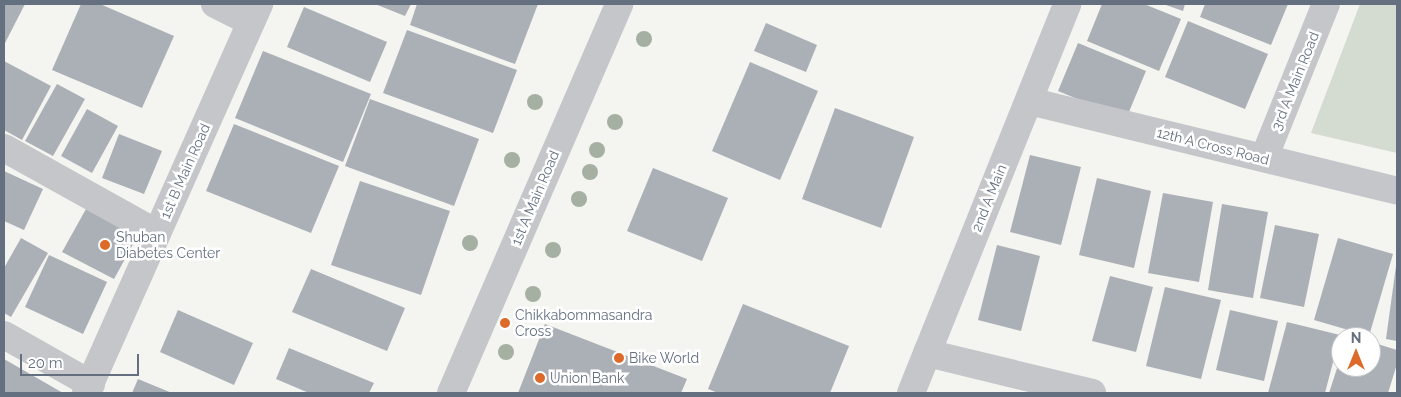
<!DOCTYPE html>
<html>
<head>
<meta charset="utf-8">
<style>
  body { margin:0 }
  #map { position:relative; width:1401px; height:397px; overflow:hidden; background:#f4f4f0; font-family:Raleway,sans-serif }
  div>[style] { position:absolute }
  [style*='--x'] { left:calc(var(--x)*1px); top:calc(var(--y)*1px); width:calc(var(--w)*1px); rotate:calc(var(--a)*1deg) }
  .green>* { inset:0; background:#d4dbd1 }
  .building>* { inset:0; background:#aab0b6 }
  .minor>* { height:28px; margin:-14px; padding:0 14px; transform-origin:14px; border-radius:14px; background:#c4c6ca }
  .tertiary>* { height:28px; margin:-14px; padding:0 14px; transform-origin:14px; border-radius:14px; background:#c4c6ca }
  .trees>* { width:16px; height:16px; margin:-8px; border-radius:50%; background:#a5b0a2 }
  .dots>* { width:14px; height:14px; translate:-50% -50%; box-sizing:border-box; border:2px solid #fff; border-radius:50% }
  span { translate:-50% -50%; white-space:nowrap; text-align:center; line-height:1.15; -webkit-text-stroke:5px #fff; paint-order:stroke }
  .street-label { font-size:14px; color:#647080 }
  .poi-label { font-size:14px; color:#647080 }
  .left { translate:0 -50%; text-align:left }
  .frame { position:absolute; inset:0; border:5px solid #647080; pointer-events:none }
  .north { position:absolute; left:1331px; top:327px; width:50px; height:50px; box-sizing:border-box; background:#fff; border:1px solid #c1c6cc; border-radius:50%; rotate:0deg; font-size:14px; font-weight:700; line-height:20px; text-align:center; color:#647080 }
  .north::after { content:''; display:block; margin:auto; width:18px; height:22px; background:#dd6a28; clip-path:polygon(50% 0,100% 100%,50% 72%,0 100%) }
  .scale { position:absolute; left:20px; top:354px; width:119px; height:22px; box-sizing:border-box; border:2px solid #647080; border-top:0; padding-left:6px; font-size:15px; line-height:18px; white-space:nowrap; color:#647080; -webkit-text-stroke:4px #fff; paint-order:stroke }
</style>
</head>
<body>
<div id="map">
  <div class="green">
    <i style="clip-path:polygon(1360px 4px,1397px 4px,1397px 153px,1311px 133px)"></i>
  </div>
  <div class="building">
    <i style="clip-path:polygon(4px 4px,25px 4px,4px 45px)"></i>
    <i style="clip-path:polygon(81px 4px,100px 4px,174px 36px,142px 108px,52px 70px)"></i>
    <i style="clip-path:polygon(375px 4px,411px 4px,405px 16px)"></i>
    <i style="clip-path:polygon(417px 4px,538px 4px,515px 64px,410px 25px)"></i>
    <i style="clip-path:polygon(1102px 4px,1144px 4px,1181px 19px,1159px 71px,1087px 41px)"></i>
    <i style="clip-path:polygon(1163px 4px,1185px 4px,1183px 11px)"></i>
    <i style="clip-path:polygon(1205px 4px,1288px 4px,1271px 45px,1200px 17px)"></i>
    <i style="clip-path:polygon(304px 7px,387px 42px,370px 82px,287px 47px)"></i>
    <i style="clip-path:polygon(1188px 21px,1268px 54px,1245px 109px,1165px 77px)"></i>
    <i style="clip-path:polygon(766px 23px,817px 45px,806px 72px,754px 51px)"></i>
    <i style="clip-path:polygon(407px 30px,517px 70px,493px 133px,383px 93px)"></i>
    <i style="clip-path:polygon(1078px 43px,1146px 71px,1126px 119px,1058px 91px)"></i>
    <i style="clip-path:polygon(263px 51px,371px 94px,343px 162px,235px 118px)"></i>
    <i style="clip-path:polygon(4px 61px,51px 86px,22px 140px,4px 130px)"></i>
    <i style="clip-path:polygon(750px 62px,818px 91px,780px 180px,712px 151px)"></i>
    <i style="clip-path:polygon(57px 84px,85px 99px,53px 156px,25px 141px)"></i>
    <i style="clip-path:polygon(370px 99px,479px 139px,454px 206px,345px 166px)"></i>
    <i style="clip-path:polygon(835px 108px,914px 137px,881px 228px,802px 199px)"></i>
    <i style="clip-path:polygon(87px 109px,118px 126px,92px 173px,61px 156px)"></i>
    <i style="clip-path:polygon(234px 124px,339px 166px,311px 233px,206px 191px)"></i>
    <i style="clip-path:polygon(119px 134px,162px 151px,144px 194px,102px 178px)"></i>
    <i style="clip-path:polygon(1030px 155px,1081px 167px,1061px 245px,1010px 232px)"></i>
    <i style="clip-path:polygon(653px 168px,728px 198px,702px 261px,627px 231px)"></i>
    <i style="clip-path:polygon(4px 171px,43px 189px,24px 230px,4px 221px)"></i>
    <i style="clip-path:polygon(1097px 178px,1151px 191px,1134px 268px,1079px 255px)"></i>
    <i style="clip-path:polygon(360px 181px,450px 211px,421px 295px,331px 265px)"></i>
    <i style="clip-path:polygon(1163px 193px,1213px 202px,1199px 282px,1148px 273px)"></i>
    <i style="clip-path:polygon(1222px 204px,1268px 212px,1253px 298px,1208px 290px)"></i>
    <i style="clip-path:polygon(86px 209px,137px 237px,114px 279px,62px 252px)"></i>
    <i style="clip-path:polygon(1275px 225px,1319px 234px,1304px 307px,1260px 298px)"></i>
    <i style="clip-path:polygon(21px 238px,48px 253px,11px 317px,4px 313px,4px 268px)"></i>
    <i style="clip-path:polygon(1338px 238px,1393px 254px,1369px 336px,1314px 320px)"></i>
    <i style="clip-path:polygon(997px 245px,1040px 256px,1021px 331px,978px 320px)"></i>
    <i style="clip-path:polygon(49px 255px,107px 282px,83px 334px,25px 307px)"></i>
    <i style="clip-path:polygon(1396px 266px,1397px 266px,1397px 341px,1386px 339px)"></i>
    <i style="clip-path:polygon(311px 269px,405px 308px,387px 351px,292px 312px)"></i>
    <i style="clip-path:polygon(1110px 276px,1153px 287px,1136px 352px,1092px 341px)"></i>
    <i style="clip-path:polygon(1165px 287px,1221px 300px,1201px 379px,1146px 366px)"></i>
    <i style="clip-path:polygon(743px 304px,849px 346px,830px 393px,718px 393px,708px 389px)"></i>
    <i style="clip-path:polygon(178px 310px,253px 343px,234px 385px,160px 352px)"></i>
    <i style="clip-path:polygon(1230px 310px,1278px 321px,1264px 381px,1216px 370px)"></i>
    <i style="clip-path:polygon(1287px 322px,1340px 335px,1325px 393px,1268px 393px)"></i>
    <i style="clip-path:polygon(545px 324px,687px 379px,681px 393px,518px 393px)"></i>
    <i style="clip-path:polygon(1371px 342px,1397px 350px,1397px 364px,1388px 393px,1329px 393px,1341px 356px,1341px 367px,1371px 367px)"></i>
    <i style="clip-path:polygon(289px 348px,374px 383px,369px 393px,309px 393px,276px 379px)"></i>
    <i style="clip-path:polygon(4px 359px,63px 393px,4px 393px)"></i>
    <i style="clip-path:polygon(138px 379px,172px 393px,132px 393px)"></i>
  </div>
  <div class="minor">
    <i style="--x:215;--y:4;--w:40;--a:26.6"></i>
    <i style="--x:1029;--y:101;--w:379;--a:13.7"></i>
    <i style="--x:4;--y:148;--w:175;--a:29.1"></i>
    <i style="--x:1264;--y:158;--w:166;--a:-68.1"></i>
    <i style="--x:4;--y:335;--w:100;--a:29.4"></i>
    <i style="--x:927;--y:353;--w:170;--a:13.6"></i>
    <i style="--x:86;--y:393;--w:426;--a:-66"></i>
    <i style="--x:911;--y:393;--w:419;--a:-68.1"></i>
  </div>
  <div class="tertiary">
    <i style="--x:451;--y:393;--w:424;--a:-66.6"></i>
  </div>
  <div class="trees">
    <i style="left:644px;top:39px"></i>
    <i style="left:535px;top:102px"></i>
    <i style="left:615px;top:122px"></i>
    <i style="left:597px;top:150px"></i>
    <i style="left:512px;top:160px"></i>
    <i style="left:590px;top:172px"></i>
    <i style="left:579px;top:199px"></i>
    <i style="left:470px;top:243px"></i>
    <i style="left:553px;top:250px"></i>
    <i style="left:533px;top:294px"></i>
    <i style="left:506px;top:352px"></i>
  </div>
  <div class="dots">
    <i style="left:105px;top:245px;background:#dd6a28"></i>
    <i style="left:505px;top:323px;background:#dd6a28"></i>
    <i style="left:619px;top:358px;background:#dd6a28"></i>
    <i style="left:540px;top:378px;background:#dd6a28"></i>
  </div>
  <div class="street-label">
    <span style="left:1295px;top:81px;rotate:-68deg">3rd A Main Road</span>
    <span style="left:1213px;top:146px;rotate:14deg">12th A Cross Road</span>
    <span style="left:185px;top:171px;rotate:-66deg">1st B Main Road</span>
    <span style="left:535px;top:198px;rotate:-67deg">1st A Main Road</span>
    <span style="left:989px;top:198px;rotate:-68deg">2nd A Main</span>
  </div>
  <div class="poi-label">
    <span class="left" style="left:116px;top:245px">Shuban<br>Diabetes Center</span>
    <span class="left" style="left:515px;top:323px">Chikkabommasandra<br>Cross</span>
    <span class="left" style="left:629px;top:358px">Bike World</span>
    <span class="left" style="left:550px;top:378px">Union Bank</span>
  </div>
  <div class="frame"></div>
  <div class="north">N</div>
  <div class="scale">20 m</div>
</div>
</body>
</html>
